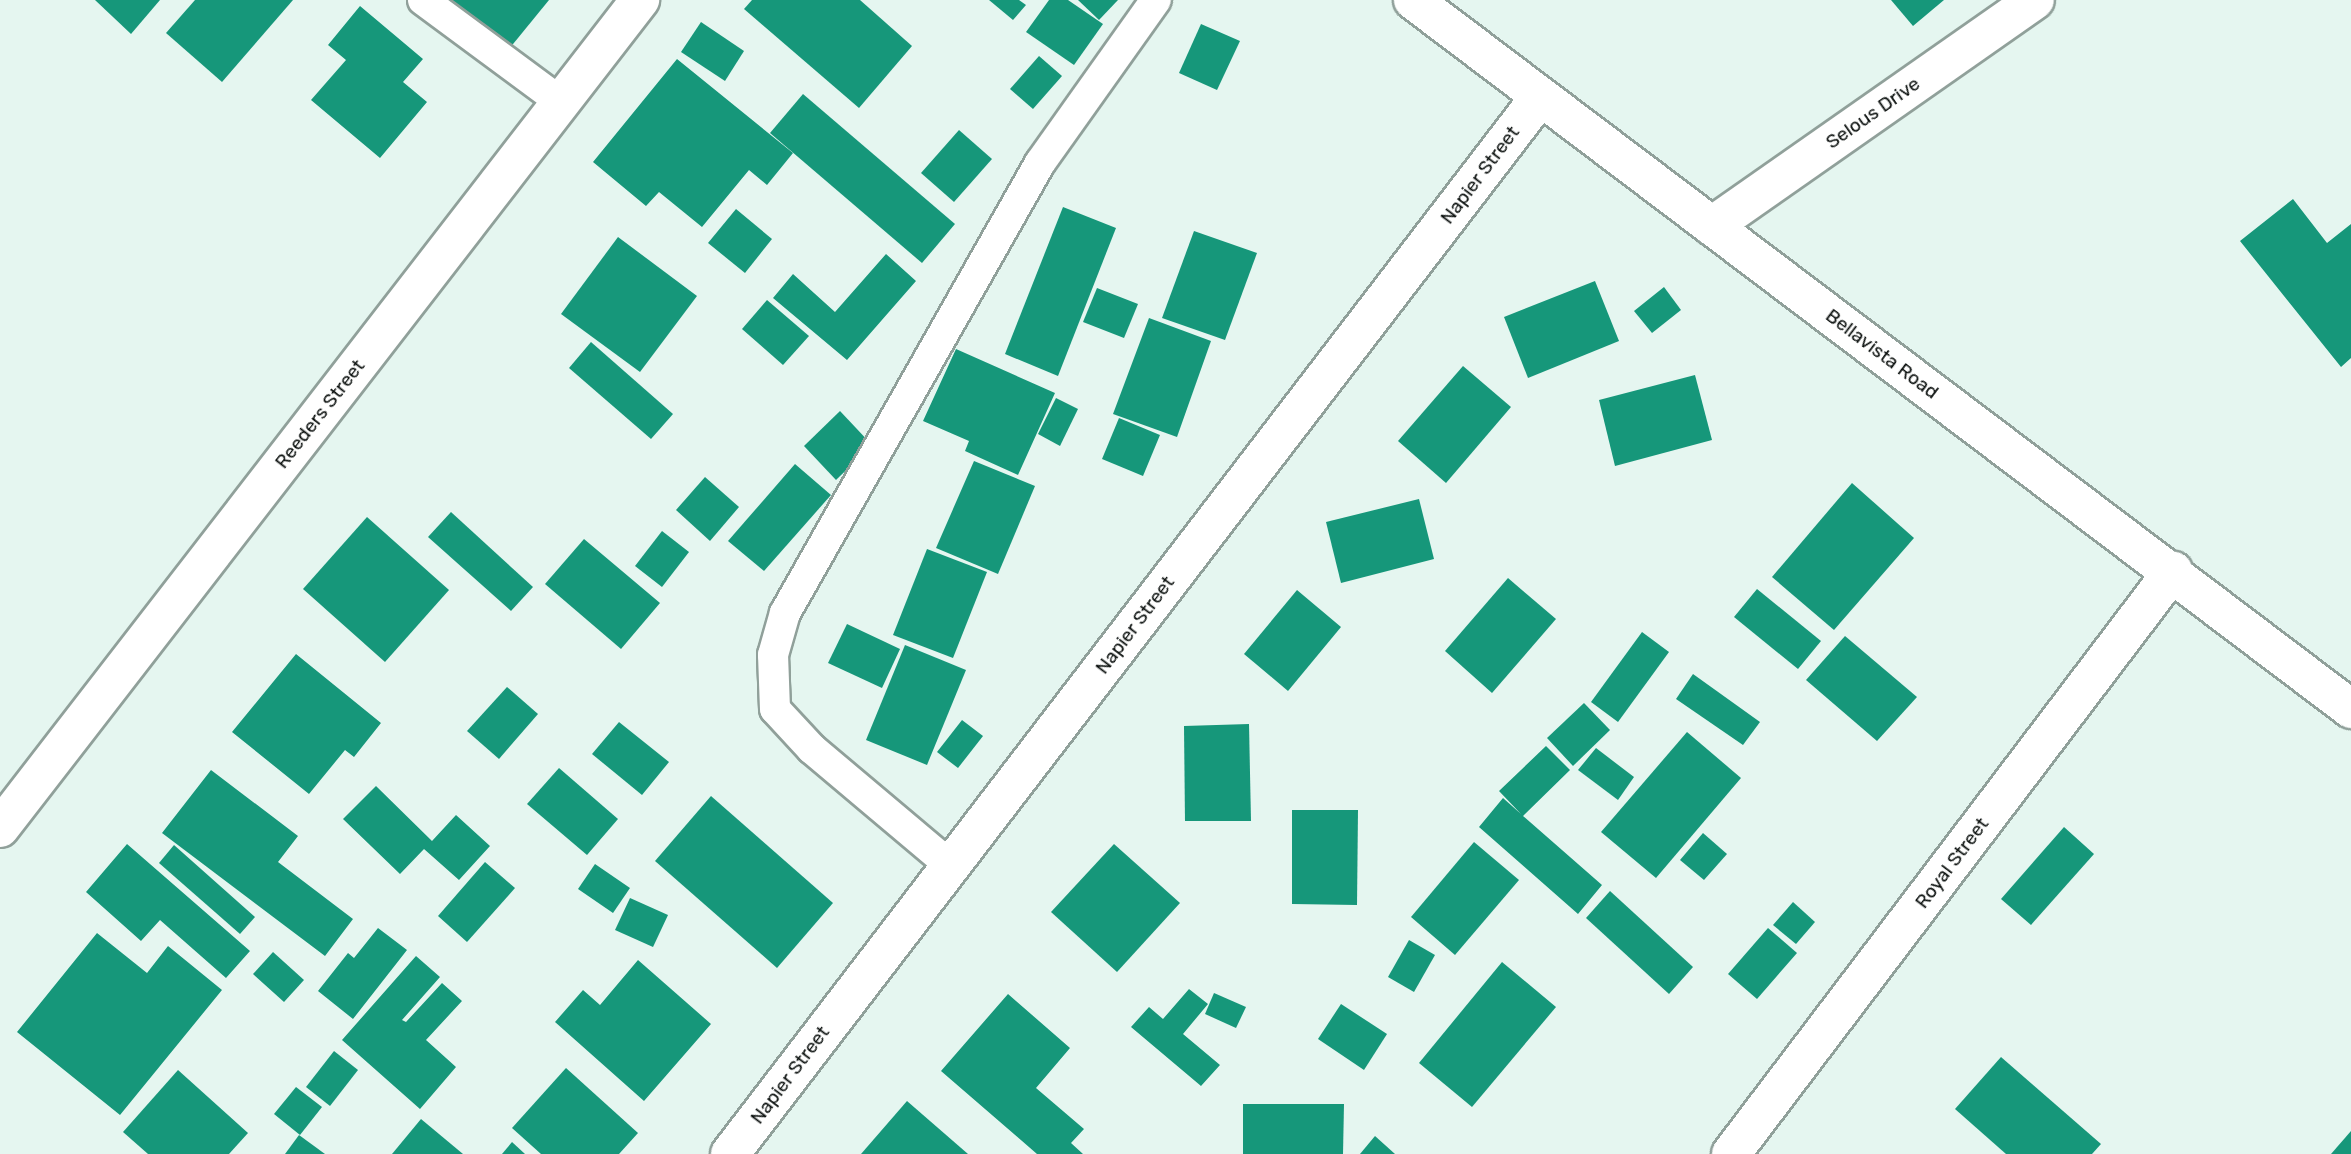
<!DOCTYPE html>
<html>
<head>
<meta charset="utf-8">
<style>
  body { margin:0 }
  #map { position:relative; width:2351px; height:1154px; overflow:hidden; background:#e5f6f0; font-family:Rubik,sans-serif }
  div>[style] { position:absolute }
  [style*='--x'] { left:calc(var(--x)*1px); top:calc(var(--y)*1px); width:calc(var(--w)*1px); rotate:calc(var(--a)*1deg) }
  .building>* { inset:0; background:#16977a }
  .roads { filter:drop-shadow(2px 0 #90a09a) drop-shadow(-2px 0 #90a09a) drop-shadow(0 2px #90a09a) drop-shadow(0 -2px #90a09a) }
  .service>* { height:30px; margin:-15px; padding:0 15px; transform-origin:15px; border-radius:15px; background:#fff }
  .minor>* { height:38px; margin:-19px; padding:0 19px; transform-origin:19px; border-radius:19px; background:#fff }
  .tertiary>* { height:38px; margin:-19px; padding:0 19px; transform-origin:19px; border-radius:19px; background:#fff }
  span { translate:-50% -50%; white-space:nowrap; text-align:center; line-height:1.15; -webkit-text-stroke:5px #fff; paint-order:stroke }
  .street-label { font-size:19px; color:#090e0c }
</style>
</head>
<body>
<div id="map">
  <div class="building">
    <i style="clip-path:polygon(95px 0,160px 0,131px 34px)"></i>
    <i style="clip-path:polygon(195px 0,293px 0,222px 82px,166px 33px)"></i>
    <i style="clip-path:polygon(450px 0,549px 0,509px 49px)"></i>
    <i style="clip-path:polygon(752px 0,860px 0,912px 46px,859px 108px,744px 9px)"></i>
    <i style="clip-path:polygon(989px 0,1019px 0,1026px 5px,1013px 20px)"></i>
    <i style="clip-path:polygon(1049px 0,1068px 0,1103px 24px,1074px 65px,1026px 32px)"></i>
    <i style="clip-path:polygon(1078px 0,1118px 0,1099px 20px)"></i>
    <i style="clip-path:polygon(1891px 0,1944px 0,1913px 26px)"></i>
    <i style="clip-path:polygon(360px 6px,423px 59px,403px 82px,427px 102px,380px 158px,311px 100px,346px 60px,328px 45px)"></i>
    <i style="clip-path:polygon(701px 22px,744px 51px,725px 81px,681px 52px)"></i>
    <i style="clip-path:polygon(1201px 24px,1240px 41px,1217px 90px,1179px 73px)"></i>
    <i style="clip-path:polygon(1039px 56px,1062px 76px,1033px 109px,1010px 89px)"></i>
    <i style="clip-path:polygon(677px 59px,793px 153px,767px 185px,749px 170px,702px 227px,659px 192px,646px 206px,593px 162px)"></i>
    <i style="clip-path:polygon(803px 94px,955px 224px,922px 263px,770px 133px)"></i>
    <i style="clip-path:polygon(959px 130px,992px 159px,954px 202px,921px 173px)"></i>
    <i style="clip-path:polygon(2293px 199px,2327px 243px,2351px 224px,2351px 358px,2341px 367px,2240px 241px)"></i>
    <i style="clip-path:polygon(1063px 207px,1116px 228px,1058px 376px,1005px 354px)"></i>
    <i style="clip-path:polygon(736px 209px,772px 239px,745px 273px,708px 243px)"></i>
    <i style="clip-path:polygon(1194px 231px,1257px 253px,1225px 340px,1162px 318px)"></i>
    <i style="clip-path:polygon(618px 237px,697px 296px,640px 372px,561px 314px)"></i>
    <i style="clip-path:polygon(886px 254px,916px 281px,847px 360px,773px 298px,793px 274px,835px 312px)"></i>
    <i style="clip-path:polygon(1595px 281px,1619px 341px,1528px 378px,1504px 317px)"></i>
    <i style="clip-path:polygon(1664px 287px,1681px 310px,1652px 333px,1634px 311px)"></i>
    <i style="clip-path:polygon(1097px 288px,1138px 304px,1124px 338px,1083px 322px)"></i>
    <i style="clip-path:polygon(767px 300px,809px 336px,783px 365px,742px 329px)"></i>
    <i style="clip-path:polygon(1149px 318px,1211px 341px,1177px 437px,1113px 414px)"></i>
    <i style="clip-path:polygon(591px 342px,673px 414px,651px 439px,569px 368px)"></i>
    <i style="clip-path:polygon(956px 349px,1055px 393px,1018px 475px,965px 451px,969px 441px,923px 421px)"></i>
    <i style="clip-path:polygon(1463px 366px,1511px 407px,1446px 483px,1398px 441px)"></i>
    <i style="clip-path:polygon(1695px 375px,1712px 440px,1615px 466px,1599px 400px)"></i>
    <i style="clip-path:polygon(1056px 398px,1078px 409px,1060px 446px,1038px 434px)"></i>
    <i style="clip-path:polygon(840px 411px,872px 445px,836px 480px,804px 446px)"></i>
    <i style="clip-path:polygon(1119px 418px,1160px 435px,1143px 476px,1102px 459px)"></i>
    <i style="clip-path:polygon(974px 461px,1035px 486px,998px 574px,936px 548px)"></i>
    <i style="clip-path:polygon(795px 464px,831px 495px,764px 571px,728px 541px)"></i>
    <i style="clip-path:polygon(705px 477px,739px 507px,710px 541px,676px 510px)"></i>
    <i style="clip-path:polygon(1852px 483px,1914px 538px,1834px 630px,1772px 577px)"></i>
    <i style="clip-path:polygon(1419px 499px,1434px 559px,1341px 583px,1326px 522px)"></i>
    <i style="clip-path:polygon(451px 512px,533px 587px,511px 611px,428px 537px)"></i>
    <i style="clip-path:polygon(367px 517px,449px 590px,385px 662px,303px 589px)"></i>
    <i style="clip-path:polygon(662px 531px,689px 552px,662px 587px,635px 566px)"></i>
    <i style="clip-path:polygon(584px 539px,660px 603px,621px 649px,545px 584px)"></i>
    <i style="clip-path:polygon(927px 549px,987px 572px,953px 658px,893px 635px)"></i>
    <i style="clip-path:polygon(1508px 578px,1556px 619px,1492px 693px,1445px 651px)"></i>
    <i style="clip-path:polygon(1757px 589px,1821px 641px,1798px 669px,1734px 617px)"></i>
    <i style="clip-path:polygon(1297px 590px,1341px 627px,1288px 691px,1244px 654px)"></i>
    <i style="clip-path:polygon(847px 624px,900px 649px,882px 688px,828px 663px)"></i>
    <i style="clip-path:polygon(1642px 632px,1669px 652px,1618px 722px,1591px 702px)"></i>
    <i style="clip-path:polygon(1845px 636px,1917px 697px,1877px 741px,1806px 680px)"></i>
    <i style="clip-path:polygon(905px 645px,966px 670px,927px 765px,866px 740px)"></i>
    <i style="clip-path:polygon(296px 654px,381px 723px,354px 757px,345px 750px,309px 794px,232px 732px)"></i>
    <i style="clip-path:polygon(1693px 674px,1760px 722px,1743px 745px,1676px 699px)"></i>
    <i style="clip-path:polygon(507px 687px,538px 714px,499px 759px,467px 731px)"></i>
    <i style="clip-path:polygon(1584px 703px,1610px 730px,1573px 766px,1547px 738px)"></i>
    <i style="clip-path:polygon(962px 720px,983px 736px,958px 768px,937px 752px)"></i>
    <i style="clip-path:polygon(619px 722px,669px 762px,642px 795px,592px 754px)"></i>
    <i style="clip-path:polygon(1249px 724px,1251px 821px,1185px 821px,1184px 726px)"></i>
    <i style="clip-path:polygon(1687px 732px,1741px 778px,1656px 878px,1601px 832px)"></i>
    <i style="clip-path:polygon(1546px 746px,1570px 770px,1523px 816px,1602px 885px,1578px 914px,1479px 827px,1503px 798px,1521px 814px,1499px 791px)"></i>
    <i style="clip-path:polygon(1596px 748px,1634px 777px,1618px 800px,1578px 770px)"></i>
    <i style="clip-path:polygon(559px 768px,618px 819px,587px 855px,527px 804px)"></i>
    <i style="clip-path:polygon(211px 770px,298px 836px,278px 862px,353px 919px,325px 956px,162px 833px)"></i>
    <i style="clip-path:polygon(376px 786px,432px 841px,456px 815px,490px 846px,459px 880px,424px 849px,400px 874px,343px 819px)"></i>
    <i style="clip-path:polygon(711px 796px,833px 903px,777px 968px,655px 861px)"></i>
    <i style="clip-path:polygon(1292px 810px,1358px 810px,1357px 905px,1292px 904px)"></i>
    <i style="clip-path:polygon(2064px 827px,2094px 854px,2031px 925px,2001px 899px)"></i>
    <i style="clip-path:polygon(1703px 833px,1727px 854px,1704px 880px,1680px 860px)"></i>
    <i style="clip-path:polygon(1474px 842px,1519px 880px,1455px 955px,1411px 917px)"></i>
    <i style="clip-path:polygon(127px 844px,250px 951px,226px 978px,160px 920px,141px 941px,86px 892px)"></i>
    <i style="clip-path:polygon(1114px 844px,1180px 903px,1117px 972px,1051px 912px)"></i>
    <i style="clip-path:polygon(174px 845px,255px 917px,240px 934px,159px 863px)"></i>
    <i style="clip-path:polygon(485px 862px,515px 888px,467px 942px,438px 916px)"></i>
    <i style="clip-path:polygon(595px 864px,630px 888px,613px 913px,578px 889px)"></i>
    <i style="clip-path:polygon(1610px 891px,1693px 967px,1669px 994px,1586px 918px)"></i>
    <i style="clip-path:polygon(630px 898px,668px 915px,653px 947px,615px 930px)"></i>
    <i style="clip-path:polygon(1793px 902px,1815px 922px,1796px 944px,1773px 925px)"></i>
    <i style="clip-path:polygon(378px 928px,407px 950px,353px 1019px,318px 991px,348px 953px,354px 958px)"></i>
    <i style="clip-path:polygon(1768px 928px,1797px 953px,1757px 999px,1728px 974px)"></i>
    <i style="clip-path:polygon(97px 933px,147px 973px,168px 946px,222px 990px,120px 1115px,17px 1032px)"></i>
    <i style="clip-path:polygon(1409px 940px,1435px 955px,1414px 992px,1388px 977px)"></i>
    <i style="clip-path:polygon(273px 952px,304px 980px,284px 1002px,253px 974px)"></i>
    <i style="clip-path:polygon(416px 956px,440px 977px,402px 1020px,406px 1022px,442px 983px,462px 1001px,426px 1040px,456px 1067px,420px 1109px,342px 1040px)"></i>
    <i style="clip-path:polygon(638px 960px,711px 1024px,644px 1101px,555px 1022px,583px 990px,600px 1005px)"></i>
    <i style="clip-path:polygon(1502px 962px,1556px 1007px,1472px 1107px,1419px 1063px)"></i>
    <i style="clip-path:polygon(1189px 989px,1208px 1004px,1183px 1034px,1220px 1065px,1201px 1086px,1131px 1027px,1149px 1007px,1163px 1019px)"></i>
    <i style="clip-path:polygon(1214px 993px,1246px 1007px,1236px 1028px,1205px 1014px)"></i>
    <i style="clip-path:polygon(1008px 994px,1070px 1048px,1036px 1088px,1084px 1129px,1071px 1143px,1083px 1154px,1037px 1154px,941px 1071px)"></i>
    <i style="clip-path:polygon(1341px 1004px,1387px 1034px,1364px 1070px,1318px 1039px)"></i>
    <i style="clip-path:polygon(334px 1051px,358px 1070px,330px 1106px,306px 1087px)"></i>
    <i style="clip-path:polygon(2001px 1057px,2101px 1144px,2092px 1154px,2006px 1154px,1955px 1109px)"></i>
    <i style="clip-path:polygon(566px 1068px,638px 1133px,619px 1154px,541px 1154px,512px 1128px)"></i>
    <i style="clip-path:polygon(178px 1070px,248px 1133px,229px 1154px,148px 1154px,123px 1132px)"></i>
    <i style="clip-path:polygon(296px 1087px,322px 1107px,300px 1135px,274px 1114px)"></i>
    <i style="clip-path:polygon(907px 1101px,968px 1154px,861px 1154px)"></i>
    <i style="clip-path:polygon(1243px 1104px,1344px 1104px,1343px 1154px,1243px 1154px)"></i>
    <i style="clip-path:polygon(421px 1119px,463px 1154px,392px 1154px)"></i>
    <i style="clip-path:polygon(2351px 1131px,2351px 1154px,2331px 1154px)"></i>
    <i style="clip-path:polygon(299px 1135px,325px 1154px,285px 1154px)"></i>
    <i style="clip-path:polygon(1375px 1136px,1395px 1154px,1360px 1154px)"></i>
    <i style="clip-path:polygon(512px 1142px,525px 1154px,502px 1154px)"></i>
  </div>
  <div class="roads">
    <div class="service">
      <i style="--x:423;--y:0;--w:172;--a:36.5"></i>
      <i style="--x:951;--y:866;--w:182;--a:-139.9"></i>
      <i style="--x:812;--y:749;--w:54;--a:-132.8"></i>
      <i style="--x:775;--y:709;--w:54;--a:-92.1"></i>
      <i style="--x:773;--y:655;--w:44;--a:-74.1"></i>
      <i style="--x:785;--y:613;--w:517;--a:-60.46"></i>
      <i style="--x:1040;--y:163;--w:200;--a:-54.6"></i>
    </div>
    <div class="minor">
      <i style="--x:1712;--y:226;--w:394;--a:-35"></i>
      <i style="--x:0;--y:828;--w:1047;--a:-52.3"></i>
      <i style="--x:730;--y:1154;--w:1332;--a:-52.54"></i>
      <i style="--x:1731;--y:1154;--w:732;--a:-52.83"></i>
    </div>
    <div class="tertiary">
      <i style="--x:1413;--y:0;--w:1176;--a:37.08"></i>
    </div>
  </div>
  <div class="street-label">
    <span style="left:1873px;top:113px;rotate:-35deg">Selous Drive</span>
    <span style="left:1480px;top:175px;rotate:-53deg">Napier Street</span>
    <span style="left:1882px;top:354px;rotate:37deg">Bellavista Road</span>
    <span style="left:320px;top:414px;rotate:-52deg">Reeders Street</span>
    <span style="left:1135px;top:625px;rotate:-53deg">Napier Street</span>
    <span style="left:1952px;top:863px;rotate:-53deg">Royal Street</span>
    <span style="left:790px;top:1075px;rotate:-53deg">Napier Street</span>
  </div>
</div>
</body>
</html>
